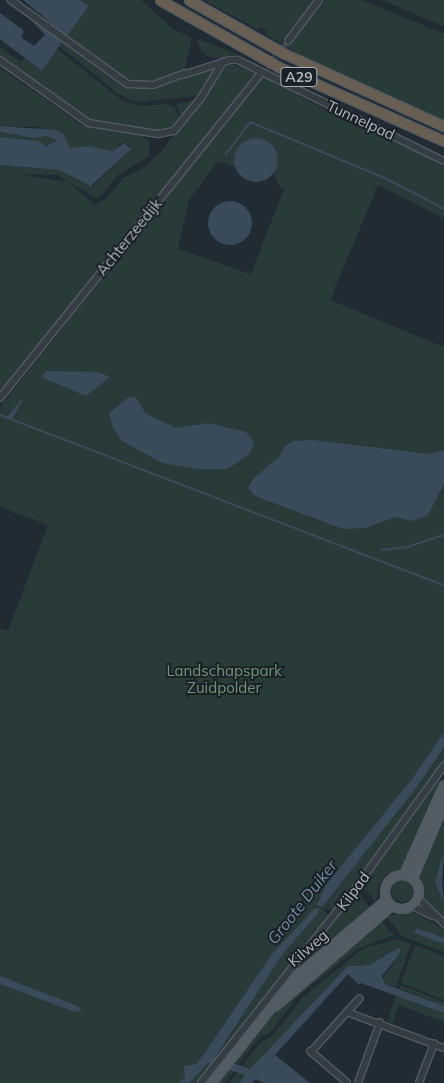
<!DOCTYPE html>
<html>
<head>
<meta charset="utf-8">
<style>
  body { margin:0 }
  #map { position:relative; width:444px; height:1083px; overflow:hidden; background:#212b33; font-family:Mulish,sans-serif }
  div>[style] { position:absolute }
  [style*='--x'] { left:calc(var(--x)*1px); top:calc(var(--y)*1px); width:calc(var(--w)*1px); rotate:calc(var(--a)*1deg) }
  .green>* { inset:0; background:#293b39 }
  .round { border-radius:50% }
  .water>* { inset:0; background:#394a5b }
  .stream>* { height:2px; margin:-1px; padding:0 1px; transform-origin:1px; border-radius:1px; background:#394a5b }
  .minor-tunnel>* { height:5.5px; margin-top:-2.75px; transform-origin:0; background:repeating-linear-gradient(90deg,#364048 0 5.5px,transparent 0 8.5px) }
  .roads { filter:drop-shadow(1px 0 #525a62) drop-shadow(-1px 0 #525a62) drop-shadow(0 1px #525a62) drop-shadow(0 -1px #525a62) }
  .minor>* { height:5.5px; margin:-2.75px; padding:0 2.75px; transform-origin:2.75px; border-radius:2.75px; background:#343c44 }
  .major>* { height:8px; margin:-4px; padding:0 4px; transform-origin:4px; border-radius:4px; background:#525c64 }
  .major>.ring { margin:-4px; padding:0; box-sizing:content-box; background:none; border:8px solid #525c64; border-radius:50% }
  .highway>* { height:9px; margin:-4.5px; padding:0 4.5px; transform-origin:4.5px; border-radius:4.5px; background:#695e52 }
  span { translate:-50% -50%; white-space:nowrap; text-align:center; line-height:1.15; -webkit-text-stroke:4px #1a2128; paint-order:stroke }
  .shield-label span { padding:1px 4px; background:#1a2128; border:1px solid; border-radius:4px; -webkit-text-stroke-width:0 }
  .shield-label { font-size:14px; color:#afb7c1; font-weight:700 }
  .street-label { font-size:15px; color:#afb7c1 }
  .park-label { font-size:15px; color:#709475 }
  .water-label { font-size:16px; color:#728ba1; font-style:italic }
</style>
</head>
<body>
<div id="map">
  <div class="green">
    <i style="clip-path:polygon(80px 0,141px 0,172px 28px,192px 39px,185px 68px,177px 74px,147px 82px,135px 82px,120px 76px,67px 36px,89px 6px)"></i>
    <i style="clip-path:polygon(204px 0,314px 0,280px 43px,265px 34px,267px 31px,261px 27px,257px 29px)"></i>
    <i style="clip-path:polygon(325px 0,362px 0,444px 34px,444px 122px,307px 61px,287px 47px)"></i>
    <i style="clip-path:polygon(382px 0,444px 0,444px 26px,443px 26px)"></i>
    <i style="clip-path:polygon(197px 39px,222px 48px,237px 55px,217px 58px,207px 56px,201px 51px)"></i>
    <i style="clip-path:polygon(62px 42px,131px 89px,159px 87px,213px 69px,215px 71px,197px 96px,137px 102px,118px 94px,59px 46px)"></i>
    <i style="clip-path:polygon(0 48px,20px 61px,26px 58px,42px 71px,57px 49px,123px 101px,140px 106px,167px 104px,175px 108px,179px 116px,178px 123px,162px 132px,91px 122px,0 57px)"></i>
    <i style="clip-path:polygon(229px 63px,257px 74px,0 394px,0 165px,59px 170px,93px 186px,126px 154px,129px 145px,121px 143px,112px 151px,90px 146px,70px 148px,39px 127px,0 126px,0 68px,82px 125px,140px 135px,149px 141px,149px 156px,118px 175px,98px 199px,57px 175px,16px 174px,69px 182px,94px 205px,106px 199px,123px 178px,145px 167px,161px 152px)"></i>
    <i style="clip-path:polygon(evenodd,262px 76px,339px 117px,411px 146px,444px 167px,444px 219px,378px 185px,330px 300px,444px 347px,444px 761px,363px 875px,334px 911px,326px 908px,324px 911px,330px 916px,217px 1059px,214px 1056px,217px 1050px,200px 1071px,208px 1063px,213px 1064px,198px 1083px,0 1083px,0 628px,8px 631px,48px 525px,0 507px,0 407px,262px 76px,218px 161px,234px 167px,277px 167px,274px 173px,279px 186px,284px 189px,251px 274px,178px 249px,189px 200px,218px 161px)"></i>
    <i style="clip-path:polygon(197px 100px,182px 118px,176px 104px)"></i>
    <i style="clip-path:polygon(0 132px,34px 138px,46px 136px,58px 140px,47px 146px,0 137px)"></i>
    <i style="clip-path:polygon(444px 770px,404px 869px,386px 874px,379px 885px,376px 902px,361px 884px)"></i>
    <i style="clip-path:polygon(444px 811px,444px 851px,435px 882px,444px 903px,444px 919px,425px 901px,420px 878px)"></i>
    <i class="round" style="left:391px;top:880px;width:22px;height:22px"></i>
    <i style="clip-path:polygon(358px 890px,370px 909px,286px 984px,205px 1083px)"></i>
    <i style="clip-path:polygon(413px 912px,444px 929px,444px 938px,418px 928px,415px 933px,444px 944px,444px 952px,403px 937px,386px 916px)"></i>
    <i style="clip-path:polygon(381px 921px,394px 935px,357px 949px,300px 994px,269px 1034px,261px 1036px,238px 1064px,233px 1062px,272px 1013px)"></i>
    <i style="clip-path:polygon(398px 939px,411px 944px,396px 987px,385px 984px,382px 980px,398px 956px,398px 948px,369px 965px,348px 966px,250px 1069px,243px 1065px,262px 1041px,272px 1036px,303px 997px,364px 948px)"></i>
    <i style="clip-path:polygon(415px 945px,444px 956px,444px 1000px,401px 983px)"></i>
    <i style="clip-path:polygon(400px 985px,444px 1002px,444px 1006px,398px 988px)"></i>
    <i style="clip-path:polygon(396px 995px,444px 1013px,444px 1022px,399px 1005px,392px 1023px,388px 1021px)"></i>
    <i style="clip-path:polygon(228px 1068px,234px 1070px,225px 1083px,217px 1083px)"></i>
    <i style="clip-path:polygon(238px 1072px,245px 1075px,239px 1083px,229px 1083px)"></i>
  </div>
  <div class="water">
    <i style="clip-path:polygon(23px 0,80px 0,89px 6px,67px 36px)"></i>
    <i style="clip-path:polygon(0 13px,23px 30px,22px 38px,34px 46px,45px 35px,31px 20px,62px 42px,42px 71px,0 39px)"></i>
    <i style="clip-path:polygon(0 126px,55px 130px,63px 134px,70px 148px,90px 146px,112px 151px,124px 143px,131px 149px,91px 186px,59px 170px,0 165px,0 137px,38px 141px,47px 146px,57px 140px,46px 136px,34px 138px,0 132px)"></i>
    <i class="round" style="left:234px;top:138px;width:44px;height:44px"></i>
    <i class="round" style="left:208px;top:201px;width:44px;height:44px"></i>
    <i style="clip-path:polygon(46px 371px,98px 372px,110px 377px,86px 396px,41px 377px)"></i>
    <i style="clip-path:polygon(130px 396px,136px 398px,146px 414px,176px 428px,208px 423px,246px 432px,254px 442px,250px 453px,228px 469px,198px 469px,162px 463px,122px 441px,113px 428px,109px 413px)"></i>
    <i style="clip-path:polygon(23px 400px,12px 419px,7px 417px,20px 401px)"></i>
    <i style="clip-path:polygon(313px 440px,429px 454px,444px 450px,444px 484px,428px 515px,412px 521px,396px 517px,365px 528px,343px 529px,255px 496px,248px 488px,254px 478px,279px 457px,285px 446px,293px 441px)"></i>
    <i style="clip-path:polygon(444px 732px,444px 747px,416px 788px,322px 907px,317px 905px,326px 885px,412px 779px)"></i>
    <i style="clip-path:polygon(444px 851px,442px 881px,444px 903px,435px 882px)"></i>
    <i style="clip-path:polygon(315px 908px,320px 909px,318px 913px,282px 955px,215px 1057px,250px 1069px,348px 966px,369px 965px,398px 948px,401px 949px,398px 956px,382px 976px,385px 984px,444px 1006px,444px 1013px,361px 983px,359px 985px,348px 974px,275px 1055px,310px 1083px,265px 1083px,255px 1079px,252px 1083px,239px 1083px,245px 1075px,208px 1063px,189px 1083px,179px 1083px,185px 1077px,184px 1066px,197px 1064px,272px 954px)"></i>
    <i style="clip-path:polygon(417px 928px,444px 938px,444px 944px,414px 933px)"></i>
    <i style="clip-path:polygon(0 976px,78px 1006px,82px 1011px,75px 1012px,0 984px)"></i>
  </div>
  <div class="stream">
    <i style="--x:226;--y:154;--w:40;--a:-53"></i>
    <i style="--x:250;--y:122;--w:151;--a:22.6"></i>
    <i style="--x:389;--y:180;--w:62;--a:27.8"></i>
    <i style="--x:0;--y:415;--w:475;--a:21"></i>
    <i style="--x:382;--y:550;--w:25;--a:-7"></i>
    <i style="--x:407;--y:547;--w:39;--a:-18"></i>
  </div>
  <div class="minor-tunnel">
    <i style="--x:260;--y:74;--w:43;--a:-49.7"></i>
  </div>
  <div class="roads">
    <div class="minor">
      <i style="--x:11;--y:0;--w:144;--a:35.7"></i>
      <i style="--x:128;--y:84;--w:25;--a:2"></i>
      <i style="--x:153;--y:85;--w:35;--a:-20"></i>
      <i style="--x:288;--y:41;--w:51;--a:-52.9"></i>
      <i style="--x:0;--y:60;--w:109;--a:35.3"></i>
      <i style="--x:89;--y:123;--w:70;--a:9.1"></i>
      <i style="--x:158;--y:134;--w:16;--a:-11"></i>
      <i style="--x:174;--y:131;--w:43;--a:-50.7"></i>
      <i style="--x:201;--y:98;--w:42;--a:-58.6"></i>
      <i style="--x:183;--y:75;--w:49;--a:-17.7"></i>
      <i style="--x:230;--y:60;--w:8;--a:0"></i>
      <i style="--x:238;--y:60;--w:229;--a:26.1"></i>
      <i style="--x:0;--y:398;--w:413;--a:-51.2"></i>
      <i style="--x:418;--y:898;--w:36;--a:44"></i>
      <i style="--x:413;--y:906;--w:22;--a:27"></i>
      <i style="--x:347;--y:1012;--w:18;--a:-47"></i>
      <i style="--x:201;--y:1083;--w:251;--a:-51.6"></i>
      <i style="--x:357;--y:886;--w:148;--a:-54.1"></i>
      <i style="--x:347;--y:1083;--w:48;--a:-139.3"></i>
      <i style="--x:311;--y:1052;--w:54;--a:-48"></i>
      <i style="--x:347;--y:1012;--w:103;--a:20.4"></i>
      <i style="--x:358;--y:1083;--w:64;--a:-69.9"></i>
      <i style="--x:419;--y:1083;--w:42;--a:-69"></i>
    </div>
    <div class="major">
      <i class="ring" style="left:385px;top:875px;width:26px;height:26px"></i>
      <i style="--x:404;--y:875;--w:98;--a:-66"></i>
      <i style="--x:413;--y:879;--w:81;--a:-67.5"></i>
      <i style="--x:276;--y:1006;--w:153;--a:-40.8"></i>
      <i style="--x:212;--y:1083;--w:135;--a:-51.6"></i>
      <i style="--x:296;--y:977;--w:118;--a:-40.5"></i>
    </div>
    <div class="highway">
      <i style="--x:160;--y:0;--w:137;--a:29.4"></i>
      <i style="--x:279;--y:67;--w:181;--a:24.2"></i>
      <i style="--x:189;--y:0;--w:110;--a:29.4"></i>
      <i style="--x:285;--y:54;--w:175;--a:24.4"></i>
    </div>
  </div>
  <div class="shield-label">
    <span style="left:299px;top:77px">A29</span>
  </div>
  <div class="street-label">
    <span style="left:361px;top:120px;rotate:25deg">Tunnelpad</span>
    <span style="left:129px;top:237px;rotate:-51deg">Achterzeedijk</span>
    <span style="left:353px;top:891px;rotate:-53deg">Kilpad</span>
    <span style="left:308px;top:948px;rotate:-41deg">Kilweg</span>
  </div>
  <div class="park-label">
    <span style="left:224px;top:679px">Landschapspark<br>Zuidpolder</span>
  </div>
  <div class="water-label">
    <span style="left:302px;top:902px;rotate:-52deg">Groote Duiker</span>
  </div>
</div>
</body>
</html>
